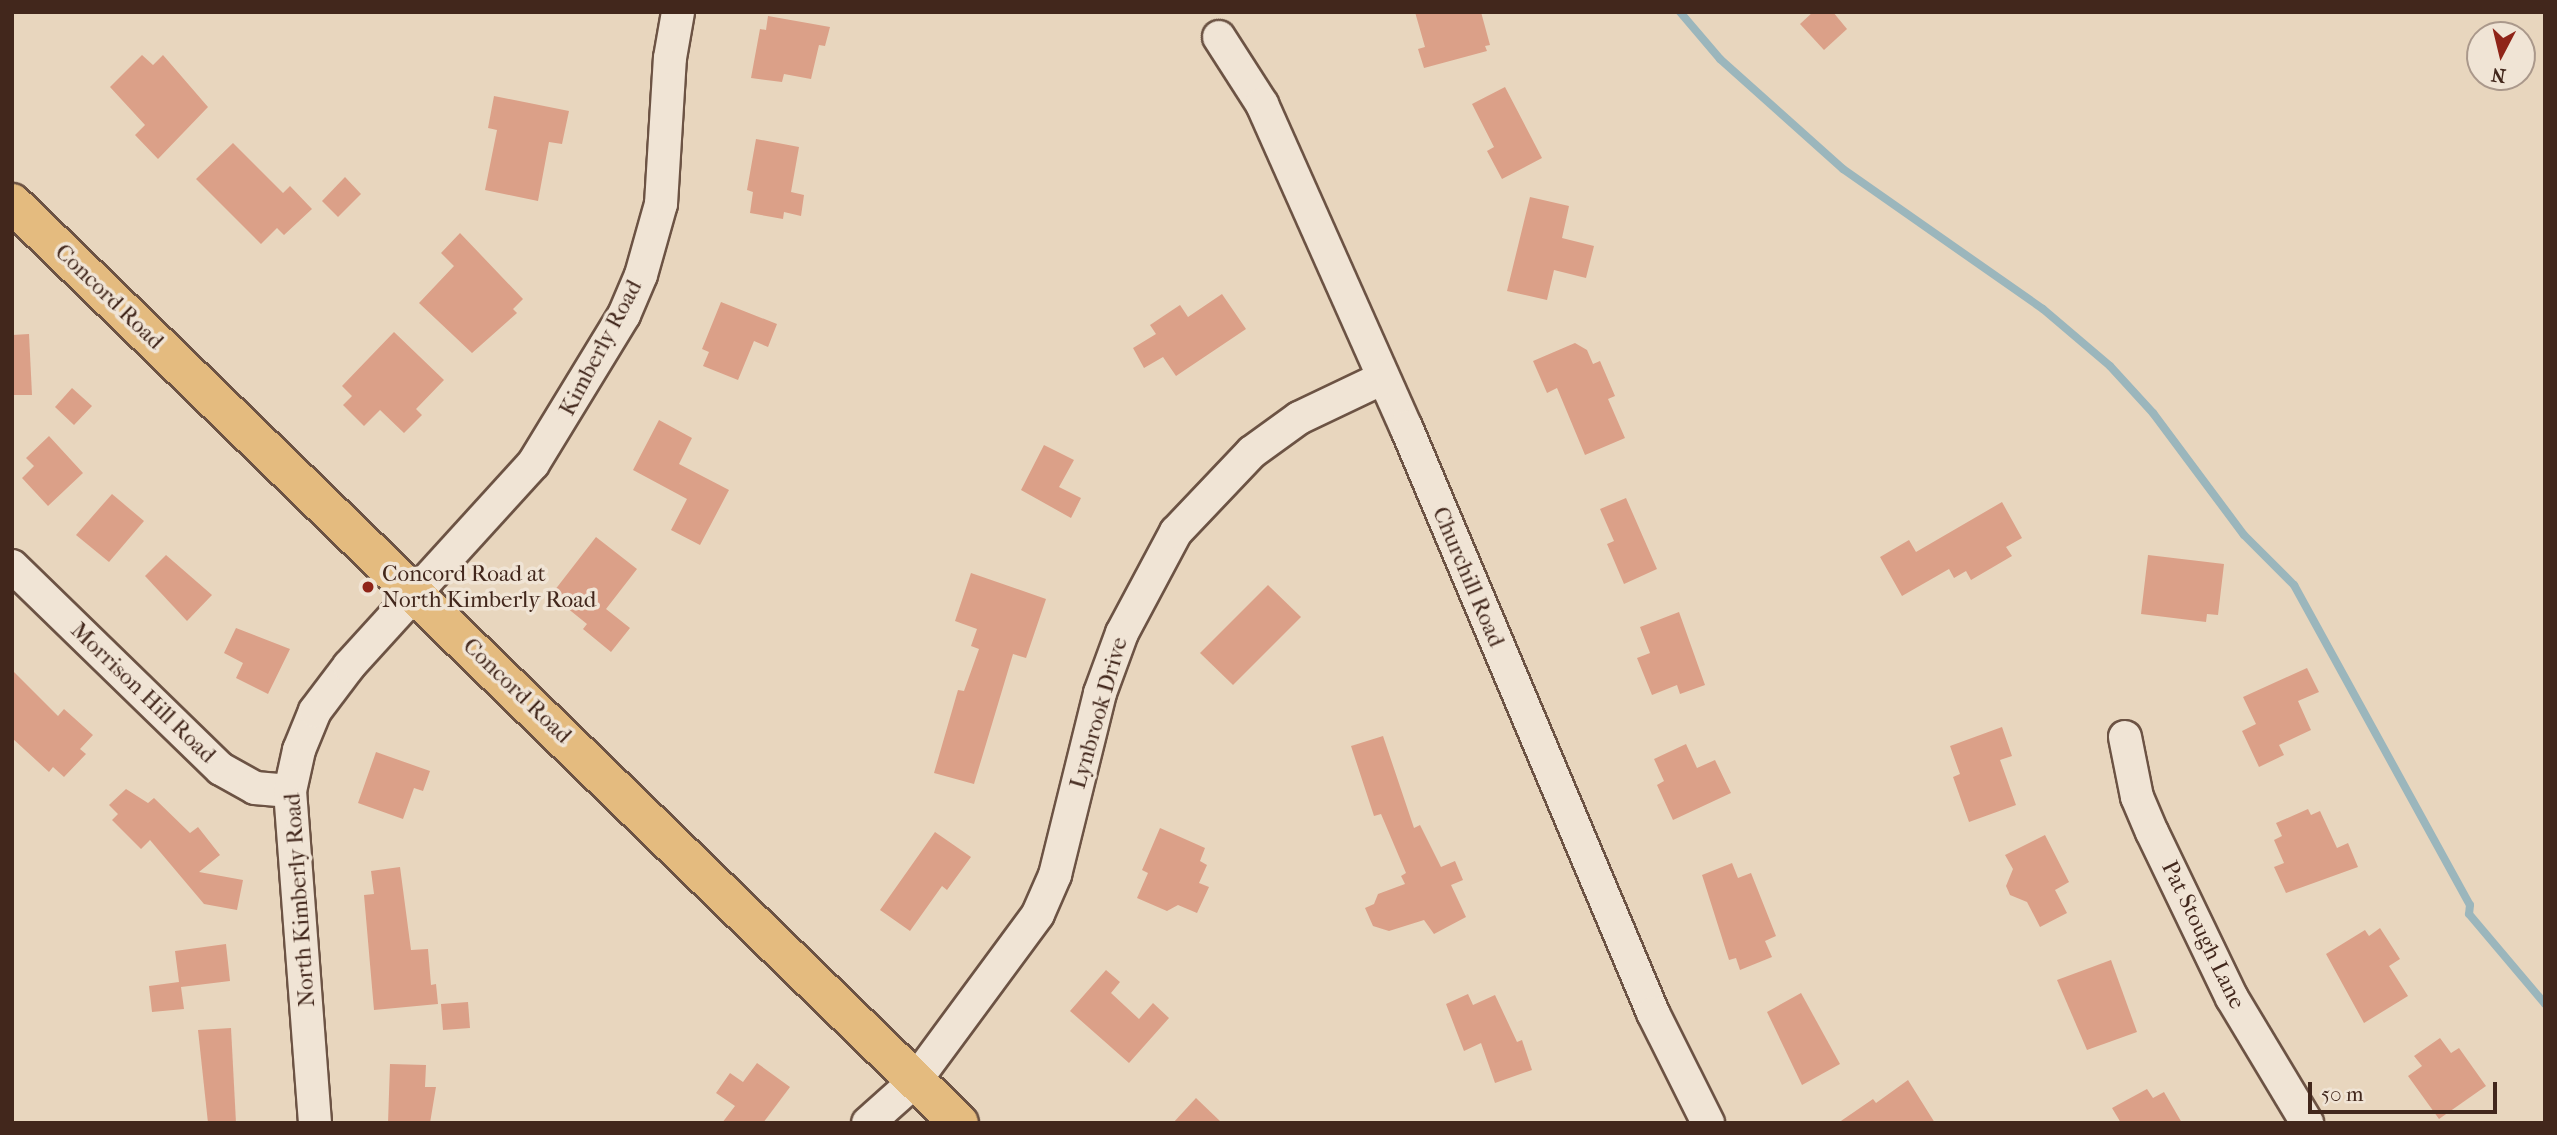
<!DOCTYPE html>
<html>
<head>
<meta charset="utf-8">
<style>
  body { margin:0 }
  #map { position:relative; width:2557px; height:1135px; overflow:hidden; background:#e8d6be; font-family:"IM FELL French Canon",serif }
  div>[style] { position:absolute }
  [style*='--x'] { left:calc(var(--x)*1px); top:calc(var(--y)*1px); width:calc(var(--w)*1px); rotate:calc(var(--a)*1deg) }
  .stream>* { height:8px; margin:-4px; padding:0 4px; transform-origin:4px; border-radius:4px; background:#9bb6bc }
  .building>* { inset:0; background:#dba088 }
  .roads { filter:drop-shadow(2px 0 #6c5344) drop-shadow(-2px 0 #6c5344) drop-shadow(0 2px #6c5344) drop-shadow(0 -2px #6c5344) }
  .minor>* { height:32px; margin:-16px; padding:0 16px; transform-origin:16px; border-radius:16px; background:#f0e4d5 }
  .major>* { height:38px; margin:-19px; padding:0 19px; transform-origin:19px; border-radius:19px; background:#e4bb7f }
  .dots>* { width:19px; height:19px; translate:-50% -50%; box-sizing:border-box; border:4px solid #f0e4d5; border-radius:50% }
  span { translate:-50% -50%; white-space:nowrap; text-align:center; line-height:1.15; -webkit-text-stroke:7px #f0e4d5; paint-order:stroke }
  .street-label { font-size:23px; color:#42271c }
  .poi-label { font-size:23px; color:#42271c }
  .left { translate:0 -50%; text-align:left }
  .frame { position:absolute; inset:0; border:14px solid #42271c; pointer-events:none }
  .north { position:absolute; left:2466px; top:21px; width:70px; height:70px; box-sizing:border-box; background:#f0e4d5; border:2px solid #aa988b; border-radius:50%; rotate:187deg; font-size:19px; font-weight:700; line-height:28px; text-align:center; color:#42271c }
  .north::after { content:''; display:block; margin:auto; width:24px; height:32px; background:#8f2418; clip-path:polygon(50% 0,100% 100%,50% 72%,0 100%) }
  .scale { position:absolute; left:2308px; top:1082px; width:189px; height:32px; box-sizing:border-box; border:4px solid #42271c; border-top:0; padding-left:9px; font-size:21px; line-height:24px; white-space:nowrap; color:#42271c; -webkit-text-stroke:5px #f0e4d5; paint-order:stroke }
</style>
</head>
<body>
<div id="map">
  <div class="stream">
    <i style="--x:1680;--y:12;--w:62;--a:49.6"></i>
    <i style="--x:1720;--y:59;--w:165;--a:41.8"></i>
    <i style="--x:1843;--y:169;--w:244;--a:35"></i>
    <i style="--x:2043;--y:309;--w:88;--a:40.4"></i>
    <i style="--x:2110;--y:366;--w:64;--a:47.5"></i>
    <i style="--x:2153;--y:413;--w:152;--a:53.3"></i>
    <i style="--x:2244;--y:535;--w:71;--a:45"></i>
    <i style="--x:2294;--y:585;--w:365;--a:61.2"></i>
    <i style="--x:2470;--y:905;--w:9;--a:96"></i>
    <i style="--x:2469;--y:914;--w:118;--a:49.8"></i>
  </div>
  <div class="building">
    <i style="clip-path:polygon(1415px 12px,1481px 12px,1490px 45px,1485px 46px,1487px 51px,1424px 68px,1418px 49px,1425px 47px)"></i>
    <i style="clip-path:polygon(1813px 12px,1833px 12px,1847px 29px,1824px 50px,1800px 24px)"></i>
    <i style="clip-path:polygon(768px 16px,830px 27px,825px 46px,819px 45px,811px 79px,784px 74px,782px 82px,751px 78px,760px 29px,766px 30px)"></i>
    <i style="clip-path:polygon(142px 55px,153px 65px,163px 55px,208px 107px,158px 159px,135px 135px,145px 125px,110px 87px)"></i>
    <i style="clip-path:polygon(1505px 87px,1542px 158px,1502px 179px,1487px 151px,1494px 147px,1472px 104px)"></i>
    <i style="clip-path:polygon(494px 96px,569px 111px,562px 144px,549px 142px,538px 201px,485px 190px,497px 130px,488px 128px)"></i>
    <i style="clip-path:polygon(756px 139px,799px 147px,791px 192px,804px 195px,801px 216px,784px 212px,783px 219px,750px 213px,753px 192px,747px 190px)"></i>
    <i style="clip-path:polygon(233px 143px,283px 193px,290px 186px,312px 209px,284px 235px,277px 228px,261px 244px,196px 179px)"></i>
    <i style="clip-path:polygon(345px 177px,361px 194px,338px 217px,322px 201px)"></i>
    <i style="clip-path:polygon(1530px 197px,1569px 206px,1562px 238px,1594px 246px,1586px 278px,1554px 270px,1547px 300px,1507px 291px)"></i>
    <i style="clip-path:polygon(460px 233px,523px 299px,513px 309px,517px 313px,472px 353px,419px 303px,454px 266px,441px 253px)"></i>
    <i style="clip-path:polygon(1222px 294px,1246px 329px,1176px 376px,1163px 357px,1144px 368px,1133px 348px,1156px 334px,1150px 325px,1180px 305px,1188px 317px)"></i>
    <i style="clip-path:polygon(721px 302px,777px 324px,768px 347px,754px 341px,738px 380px,703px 366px,709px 352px,702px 349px)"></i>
    <i style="clip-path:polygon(394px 332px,444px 380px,416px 409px,422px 415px,404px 433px,380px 410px,364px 426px,343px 405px,352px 396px,342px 386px)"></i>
    <i style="clip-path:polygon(29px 334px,32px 395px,12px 395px,12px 335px)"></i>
    <i style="clip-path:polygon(1575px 343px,1587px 350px,1593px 364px,1600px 361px,1615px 396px,1608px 399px,1625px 438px,1585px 455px,1557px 388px,1547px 393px,1533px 361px)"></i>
    <i style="clip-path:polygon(72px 388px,92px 406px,74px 425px,55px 407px)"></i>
    <i style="clip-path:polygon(659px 420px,692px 438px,679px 464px,729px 490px,700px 545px,671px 530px,687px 499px,633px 470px)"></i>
    <i style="clip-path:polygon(49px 436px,83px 473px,48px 506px,22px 478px,34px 466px,26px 458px)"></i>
    <i style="clip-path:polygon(1044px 445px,1074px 460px,1059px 487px,1081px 498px,1071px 518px,1021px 490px)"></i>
    <i style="clip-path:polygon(112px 494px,144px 521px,109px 562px,76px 535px)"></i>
    <i style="clip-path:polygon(1626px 498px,1657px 569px,1624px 584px,1607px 544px,1614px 541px,1600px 509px)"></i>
    <i style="clip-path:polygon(2002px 502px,2022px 538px,2006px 547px,2012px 556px,1971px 580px,1966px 571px,1954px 578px,1949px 569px,1902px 596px,1880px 557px,1909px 540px,1916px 552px)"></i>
    <i style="clip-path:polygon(596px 537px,637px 569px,606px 609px,630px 628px,611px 652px,583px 629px,587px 624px,551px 595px)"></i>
    <i style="clip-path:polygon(166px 555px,212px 595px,187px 621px,145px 576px)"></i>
    <i style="clip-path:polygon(2148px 555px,2224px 564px,2218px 615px,2207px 614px,2206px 622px,2141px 614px)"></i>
    <i style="clip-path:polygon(971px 573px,1046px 599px,1026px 658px,1013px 654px,974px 784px,934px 773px,958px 690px,964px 691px,979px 649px,971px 646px,977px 629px,955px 621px)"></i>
    <i style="clip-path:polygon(1268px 585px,1301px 617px,1233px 685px,1200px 653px)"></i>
    <i style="clip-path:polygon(1679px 612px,1705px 685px,1680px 694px,1677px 685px,1652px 695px,1637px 658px,1650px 653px,1640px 627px)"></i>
    <i style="clip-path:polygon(236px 628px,290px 649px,268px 694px,236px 678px,243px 663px,224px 653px)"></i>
    <i style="clip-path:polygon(2307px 668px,2319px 692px,2298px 701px,2311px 730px,2279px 745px,2284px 755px,2259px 767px,2242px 731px,2256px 724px,2243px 697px)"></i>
    <i style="clip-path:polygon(12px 670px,58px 716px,64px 709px,93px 735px,80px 749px,86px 754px,64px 777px,53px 767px,49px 772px,12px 738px)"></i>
    <i style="clip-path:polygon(2002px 727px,2012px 756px,2000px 760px,2016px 805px,1969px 822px,1953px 777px,1960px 774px,1950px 746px)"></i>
    <i style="clip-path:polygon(1383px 736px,1414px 828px,1420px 825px,1441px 867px,1455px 861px,1463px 880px,1451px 885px,1466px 917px,1434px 934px,1424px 920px,1389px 931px,1373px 926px,1365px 908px,1374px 904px,1378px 894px,1405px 884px,1401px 876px,1406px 873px,1381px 814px,1374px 816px,1351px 746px)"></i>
    <i style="clip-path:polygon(1686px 744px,1697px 768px,1715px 760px,1731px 793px,1673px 820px,1657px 785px,1664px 781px,1654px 759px)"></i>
    <i style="clip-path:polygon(376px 752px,430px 771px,423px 791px,414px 788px,403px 819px,358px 803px)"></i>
    <i style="clip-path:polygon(126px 789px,148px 803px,154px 798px,190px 833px,198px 827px,220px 855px,199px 872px,243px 880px,237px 910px,204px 904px,150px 840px,141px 849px,112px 820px,118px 814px,109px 805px)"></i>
    <i style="clip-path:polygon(2308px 809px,2311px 815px,2320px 811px,2337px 848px,2348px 843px,2358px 867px,2286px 893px,2274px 867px,2284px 863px,2274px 840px,2282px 836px,2276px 823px)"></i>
    <i style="clip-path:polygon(1160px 828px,1205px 848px,1200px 861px,1207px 865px,1199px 883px,1209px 887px,1197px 913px,1178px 905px,1167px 911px,1137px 898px,1148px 873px,1142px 870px)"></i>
    <i style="clip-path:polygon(935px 832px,971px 857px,947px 890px,942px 886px,910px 931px,880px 910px)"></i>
    <i style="clip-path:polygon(2045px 835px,2069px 882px,2055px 890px,2067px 913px,2040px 927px,2027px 902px,2010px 895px,2006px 886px,2013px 869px,2005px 855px)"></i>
    <i style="clip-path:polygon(1732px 863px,1738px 878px,1751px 873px,1776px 936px,1765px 941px,1772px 957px,1740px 970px,1736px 958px,1729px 960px,1702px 875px)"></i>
    <i style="clip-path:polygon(400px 867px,411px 950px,428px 949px,431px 985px,436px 984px,438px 1004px,374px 1010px,364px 895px,374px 894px,371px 871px)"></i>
    <i style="clip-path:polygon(2380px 928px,2400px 959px,2389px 966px,2408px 996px,2364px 1023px,2326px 954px,2365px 930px,2369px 936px)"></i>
    <i style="clip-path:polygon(226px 944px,230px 981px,181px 987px,184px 1009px,152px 1012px,149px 986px,179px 982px,175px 951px)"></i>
    <i style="clip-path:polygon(2111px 960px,2137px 1032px,2087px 1050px,2057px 980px)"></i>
    <i style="clip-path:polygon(1106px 970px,1120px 982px,1111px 993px,1139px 1019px,1153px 1003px,1169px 1018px,1129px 1063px,1070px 1011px)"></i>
    <i style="clip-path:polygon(1801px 993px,1840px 1064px,1802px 1085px,1767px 1012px)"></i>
    <i style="clip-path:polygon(1468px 994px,1473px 1005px,1495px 995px,1517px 1042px,1522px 1040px,1532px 1070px,1495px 1083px,1481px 1043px,1464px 1051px,1446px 1004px)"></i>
    <i style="clip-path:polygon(468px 1002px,470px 1028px,443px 1030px,441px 1004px)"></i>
    <i style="clip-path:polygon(231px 1028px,236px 1123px,208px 1123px,198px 1030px)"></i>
    <i style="clip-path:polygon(2440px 1038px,2451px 1053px,2459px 1048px,2486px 1086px,2439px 1119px,2408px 1076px,2422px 1066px,2414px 1056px)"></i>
    <i style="clip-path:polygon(757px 1063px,790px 1087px,763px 1123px,722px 1123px,735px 1106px,716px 1093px,730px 1073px,743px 1082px)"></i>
    <i style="clip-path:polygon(390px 1064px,426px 1065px,425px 1087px,436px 1087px,430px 1123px,388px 1123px)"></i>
    <i style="clip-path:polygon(1908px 1080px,1935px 1123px,1838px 1123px,1873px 1099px,1876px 1103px)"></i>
    <i style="clip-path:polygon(2147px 1089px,2153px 1098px,2164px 1092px,2182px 1123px,2121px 1123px,2112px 1108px)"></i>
    <i style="clip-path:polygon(1196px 1098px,1222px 1123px,1173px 1123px)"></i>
  </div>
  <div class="roads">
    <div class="minor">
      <i style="--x:1219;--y:37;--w:80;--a:57.3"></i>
      <i style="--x:1262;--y:104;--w:354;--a:66"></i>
      <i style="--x:1406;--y:427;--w:636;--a:67.14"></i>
      <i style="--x:1653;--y:1013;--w:123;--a:63.4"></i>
      <i style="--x:12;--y:566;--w:291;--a:44.2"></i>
      <i style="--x:221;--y:769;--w:39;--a:29"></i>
      <i style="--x:255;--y:788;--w:35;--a:5"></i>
      <i style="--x:2125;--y:737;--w:61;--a:78.7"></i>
      <i style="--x:2137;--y:797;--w:38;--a:67"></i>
      <i style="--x:2152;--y:832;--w:184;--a:64.3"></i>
      <i style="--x:2232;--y:998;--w:146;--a:59"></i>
      <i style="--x:315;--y:1123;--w:333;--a:-94.3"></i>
      <i style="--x:290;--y:791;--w:42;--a:-77.6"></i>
      <i style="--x:299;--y:750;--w:42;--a:-67.7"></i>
      <i style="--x:315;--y:711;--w:56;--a:-52.9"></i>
      <i style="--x:349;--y:666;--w:273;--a:-47.7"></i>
      <i style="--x:533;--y:464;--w:175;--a:-58.6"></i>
      <i style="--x:624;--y:315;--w:43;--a:-67"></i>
      <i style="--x:641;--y:275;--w:74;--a:-74.3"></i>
      <i style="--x:661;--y:204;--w:146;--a:-86.5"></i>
      <i style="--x:670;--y:58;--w:47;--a:-80.1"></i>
      <i style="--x:868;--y:1123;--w:63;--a:-41.8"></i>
      <i style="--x:915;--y:1081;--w:207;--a:-53.6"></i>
      <i style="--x:1038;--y:914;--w:43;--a:-66.4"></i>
      <i style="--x:1055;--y:875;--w:187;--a:-76.1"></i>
      <i style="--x:1100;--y:693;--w:64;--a:-69.9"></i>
      <i style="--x:1122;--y:633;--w:115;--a:-61.9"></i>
      <i style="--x:1176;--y:532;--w:110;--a:-46.5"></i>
      <i style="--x:1252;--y:452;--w:58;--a:-35.9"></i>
      <i style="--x:1299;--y:418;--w:93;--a:-25.5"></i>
    </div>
    <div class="major">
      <i style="--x:12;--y:203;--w:1320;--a:44.17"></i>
    </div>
  </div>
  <div class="dots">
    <i style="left:368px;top:587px;background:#8f2418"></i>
  </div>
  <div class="street-label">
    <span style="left:109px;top:297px;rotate:44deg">Concord Road</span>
    <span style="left:601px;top:348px;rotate:-62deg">Kimberly Road</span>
    <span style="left:1468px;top:577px;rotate:67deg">Churchill Road</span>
    <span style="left:517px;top:691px;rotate:44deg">Concord Road</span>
    <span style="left:143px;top:693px;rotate:44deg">Morrison Hill Road</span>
    <span style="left:1099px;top:713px;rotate:-74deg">Lynbrook Drive</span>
    <span style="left:300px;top:900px;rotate:-94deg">North Kimberly Road</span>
    <span style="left:2203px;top:935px;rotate:64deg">Pat Stough Lane</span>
  </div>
  <div class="poi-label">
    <span class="left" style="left:382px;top:587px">Concord Road at<br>North Kimberly Road</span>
  </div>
  <div class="frame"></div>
  <div class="north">N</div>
  <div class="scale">50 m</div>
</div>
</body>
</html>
